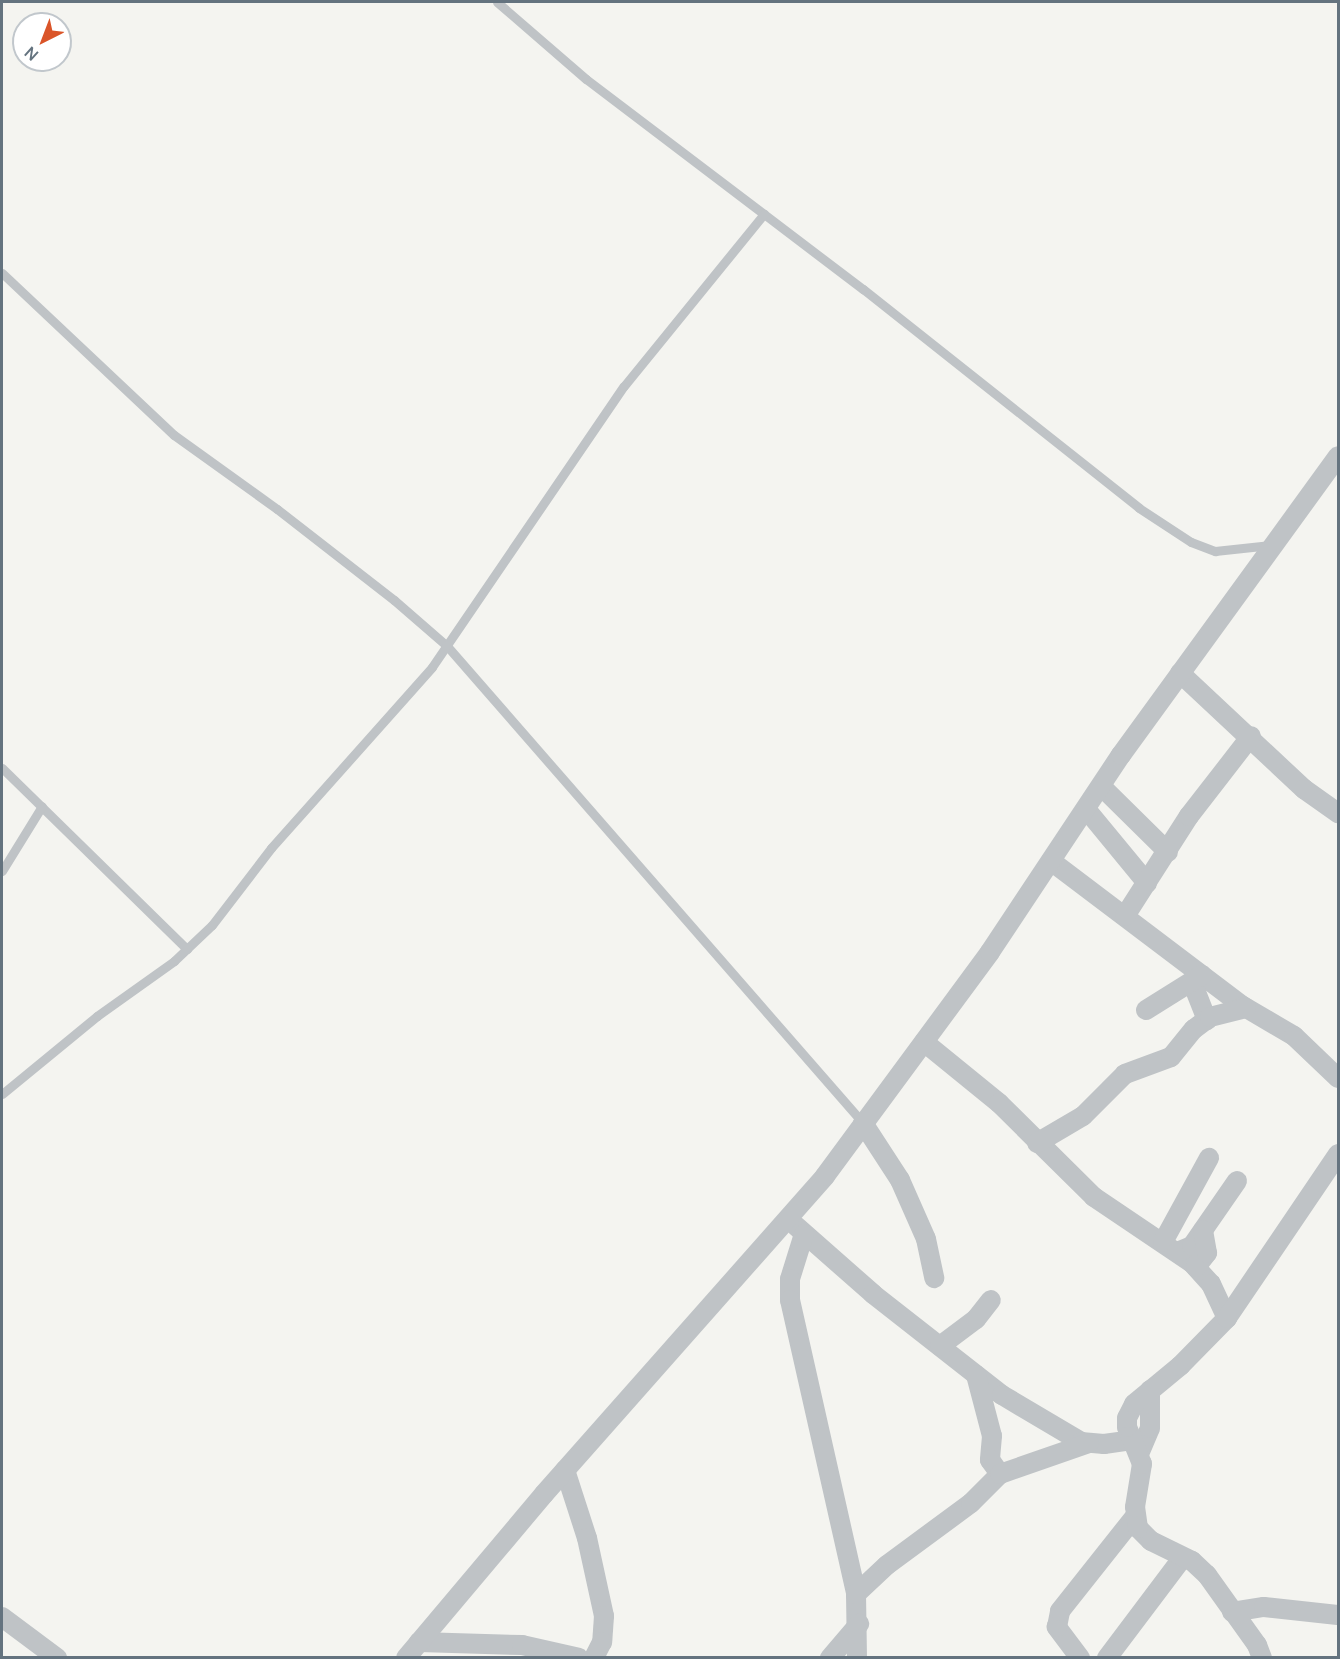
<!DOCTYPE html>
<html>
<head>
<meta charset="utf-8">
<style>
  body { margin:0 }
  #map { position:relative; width:1340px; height:1659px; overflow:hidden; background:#f4f4f0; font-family:Manrope,sans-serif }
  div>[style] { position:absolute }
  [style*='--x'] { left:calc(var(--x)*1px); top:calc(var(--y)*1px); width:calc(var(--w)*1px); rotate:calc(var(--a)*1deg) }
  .lane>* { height:9px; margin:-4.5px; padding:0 4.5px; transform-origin:4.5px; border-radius:4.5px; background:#bfc3c6 }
  .street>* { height:20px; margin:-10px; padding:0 10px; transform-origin:10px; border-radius:10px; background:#bfc3c6 }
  span { translate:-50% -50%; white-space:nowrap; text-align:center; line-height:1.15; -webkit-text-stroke:6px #fff; paint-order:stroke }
  .frame { position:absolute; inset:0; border:3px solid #64737f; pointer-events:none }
  .north { position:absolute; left:12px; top:12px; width:60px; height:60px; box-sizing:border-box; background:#fff; border:2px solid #c1c7cc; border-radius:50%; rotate:222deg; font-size:16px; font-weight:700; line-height:24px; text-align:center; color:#64737f }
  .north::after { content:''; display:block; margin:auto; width:21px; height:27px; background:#da5529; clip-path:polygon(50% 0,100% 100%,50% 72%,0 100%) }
</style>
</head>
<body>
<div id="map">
  <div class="lane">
    <i style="--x:497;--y:2;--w:118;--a:40.9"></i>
    <i style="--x:586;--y:79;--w:348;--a:37.2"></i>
    <i style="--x:863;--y:289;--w:352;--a:38.4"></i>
    <i style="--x:1139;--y:508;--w:62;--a:33.2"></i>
    <i style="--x:1191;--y:542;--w:26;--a:21"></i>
    <i style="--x:1215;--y:551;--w:56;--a:-6.1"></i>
    <i style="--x:2;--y:273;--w:236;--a:43.3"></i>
    <i style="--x:174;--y:435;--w:127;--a:35.7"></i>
    <i style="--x:277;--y:509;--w:148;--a:37.9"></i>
    <i style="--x:394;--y:600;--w:70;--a:41"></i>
    <i style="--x:447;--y:646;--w:633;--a:48.91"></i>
    <i style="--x:2;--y:768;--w:259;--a:44.4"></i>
    <i style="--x:2;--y:871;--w:76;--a:-58.4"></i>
    <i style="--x:2;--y:1094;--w:123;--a:-39.4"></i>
    <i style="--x:97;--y:1016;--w:95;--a:-35.5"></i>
    <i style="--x:174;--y:961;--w:52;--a:-43.5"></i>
    <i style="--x:212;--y:925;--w:97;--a:-52.5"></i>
    <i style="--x:271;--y:848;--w:242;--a:-48.3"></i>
    <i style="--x:432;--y:667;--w:340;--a:-55.7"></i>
    <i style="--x:624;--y:386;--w:222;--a:-50.9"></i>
  </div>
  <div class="street">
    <i style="--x:1180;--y:673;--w:170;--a:43.1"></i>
    <i style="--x:1304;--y:789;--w:42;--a:35.2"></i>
    <i style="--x:1101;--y:786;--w:94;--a:44.6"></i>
    <i style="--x:1086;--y:809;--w:96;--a:50.5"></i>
    <i style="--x:1051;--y:861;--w:241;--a:37.1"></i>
    <i style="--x:1243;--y:1006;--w:59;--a:30.5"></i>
    <i style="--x:1294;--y:1036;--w:61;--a:43.7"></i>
    <i style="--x:1125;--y:916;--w:119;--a:-57.4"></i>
    <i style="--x:1189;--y:816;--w:101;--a:-52.2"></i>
    <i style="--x:1192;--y:982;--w:41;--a:68.5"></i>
    <i style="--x:1146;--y:1010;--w:66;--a:-32"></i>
    <i style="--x:924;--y:1042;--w:97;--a:39.1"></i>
    <i style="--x:999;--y:1103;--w:134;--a:44.7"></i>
    <i style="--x:1094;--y:1197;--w:118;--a:34"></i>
    <i style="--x:1192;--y:1263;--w:28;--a:48"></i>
    <i style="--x:1211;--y:1284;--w:38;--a:65"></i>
    <i style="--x:863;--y:1123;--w:68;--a:57"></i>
    <i style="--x:900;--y:1180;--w:64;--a:66.2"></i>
    <i style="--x:926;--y:1239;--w:40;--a:78"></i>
    <i style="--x:1037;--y:1143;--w:53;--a:-30.4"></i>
    <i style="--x:1083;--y:1116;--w:59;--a:-45"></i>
    <i style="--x:1125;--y:1074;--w:49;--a:-20.3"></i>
    <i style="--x:1171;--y:1057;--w:36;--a:-51"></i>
    <i style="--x:1194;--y:1029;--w:20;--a:-37"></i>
    <i style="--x:1210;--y:1017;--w:37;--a:-14"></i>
    <i style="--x:796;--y:1226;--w:103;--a:41.4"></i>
    <i style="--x:873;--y:1294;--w:164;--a:38.1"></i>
    <i style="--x:1002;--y:1395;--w:92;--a:30.7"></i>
    <i style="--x:1081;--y:1442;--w:23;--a:5"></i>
    <i style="--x:1104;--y:1444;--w:28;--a:-8"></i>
    <i style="--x:804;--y:1234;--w:47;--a:107.3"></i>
    <i style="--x:790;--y:1279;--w:21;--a:90"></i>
    <i style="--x:790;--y:1300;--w:301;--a:77.3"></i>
    <i style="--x:856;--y:1594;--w:64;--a:89.1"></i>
    <i style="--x:1163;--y:1242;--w:96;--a:-61.3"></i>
    <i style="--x:1177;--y:1252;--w:16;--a:-22"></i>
    <i style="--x:1192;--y:1246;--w:79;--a:-55.3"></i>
    <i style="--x:1196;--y:1267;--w:18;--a:-52"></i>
    <i style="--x:1207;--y:1253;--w:23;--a:-100"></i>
    <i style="--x:940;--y:1346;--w:45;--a:-36.9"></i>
    <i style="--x:976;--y:1319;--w:24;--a:-52"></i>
    <i style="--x:976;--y:1375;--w:63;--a:75.3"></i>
    <i style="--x:992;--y:1436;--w:24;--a:95"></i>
    <i style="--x:990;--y:1460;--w:17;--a:54"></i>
    <i style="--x:1139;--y:1454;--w:28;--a:-67"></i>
    <i style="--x:1150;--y:1428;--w:38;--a:-90"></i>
    <i style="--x:565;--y:1470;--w:71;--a:72.1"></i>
    <i style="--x:587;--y:1538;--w:80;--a:77.7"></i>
    <i style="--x:604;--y:1616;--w:26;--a:94"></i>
    <i style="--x:602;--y:1642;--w:18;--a:117"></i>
    <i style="--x:856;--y:1594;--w:42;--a:-43.1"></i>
    <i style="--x:887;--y:1565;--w:104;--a:-36.4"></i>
    <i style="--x:971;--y:1503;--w:41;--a:-45"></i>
    <i style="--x:1000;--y:1474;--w:94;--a:-19.2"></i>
    <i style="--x:1232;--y:1612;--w:32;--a:-9"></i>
    <i style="--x:1264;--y:1607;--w:74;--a:6.2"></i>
    <i style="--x:2;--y:1617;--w:69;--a:36.7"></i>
    <i style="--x:419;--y:1642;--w:103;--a:1.7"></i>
    <i style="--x:522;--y:1645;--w:58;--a:12.8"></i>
    <i style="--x:406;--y:1658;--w:214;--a:-49.9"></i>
    <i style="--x:544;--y:1494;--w:424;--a:-48.5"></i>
    <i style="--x:825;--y:1176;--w:278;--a:-53.6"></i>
    <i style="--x:990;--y:952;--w:237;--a:-56.4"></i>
    <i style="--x:1121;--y:755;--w:369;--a:-54"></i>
    <i style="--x:830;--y:1658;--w:45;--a:-49.5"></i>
    <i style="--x:1080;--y:1658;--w:39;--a:-127"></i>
    <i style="--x:1057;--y:1627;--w:16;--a:-79"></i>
    <i style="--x:1060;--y:1611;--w:122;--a:-51.6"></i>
    <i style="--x:1107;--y:1658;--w:126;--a:-53"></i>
    <i style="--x:1262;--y:1658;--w:14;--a:-111"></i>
    <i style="--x:1257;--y:1645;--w:86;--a:-125.5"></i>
    <i style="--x:1207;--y:1575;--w:21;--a:-137"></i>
    <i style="--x:1192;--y:1561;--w:46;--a:-154"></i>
    <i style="--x:1151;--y:1541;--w:18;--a:-135"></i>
    <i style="--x:1138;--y:1528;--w:21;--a:-98"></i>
    <i style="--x:1135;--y:1507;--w:44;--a:-80.8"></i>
    <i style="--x:1142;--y:1464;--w:40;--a:-112"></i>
    <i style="--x:1127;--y:1427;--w:9;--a:-90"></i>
    <i style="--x:1127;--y:1418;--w:16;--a:-63"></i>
    <i style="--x:1134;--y:1404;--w:60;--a:-39.6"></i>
    <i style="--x:1180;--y:1366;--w:67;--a:-45.6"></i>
    <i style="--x:1227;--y:1318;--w:198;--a:-55.9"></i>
  </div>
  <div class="frame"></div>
  <div class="north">N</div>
</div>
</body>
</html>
